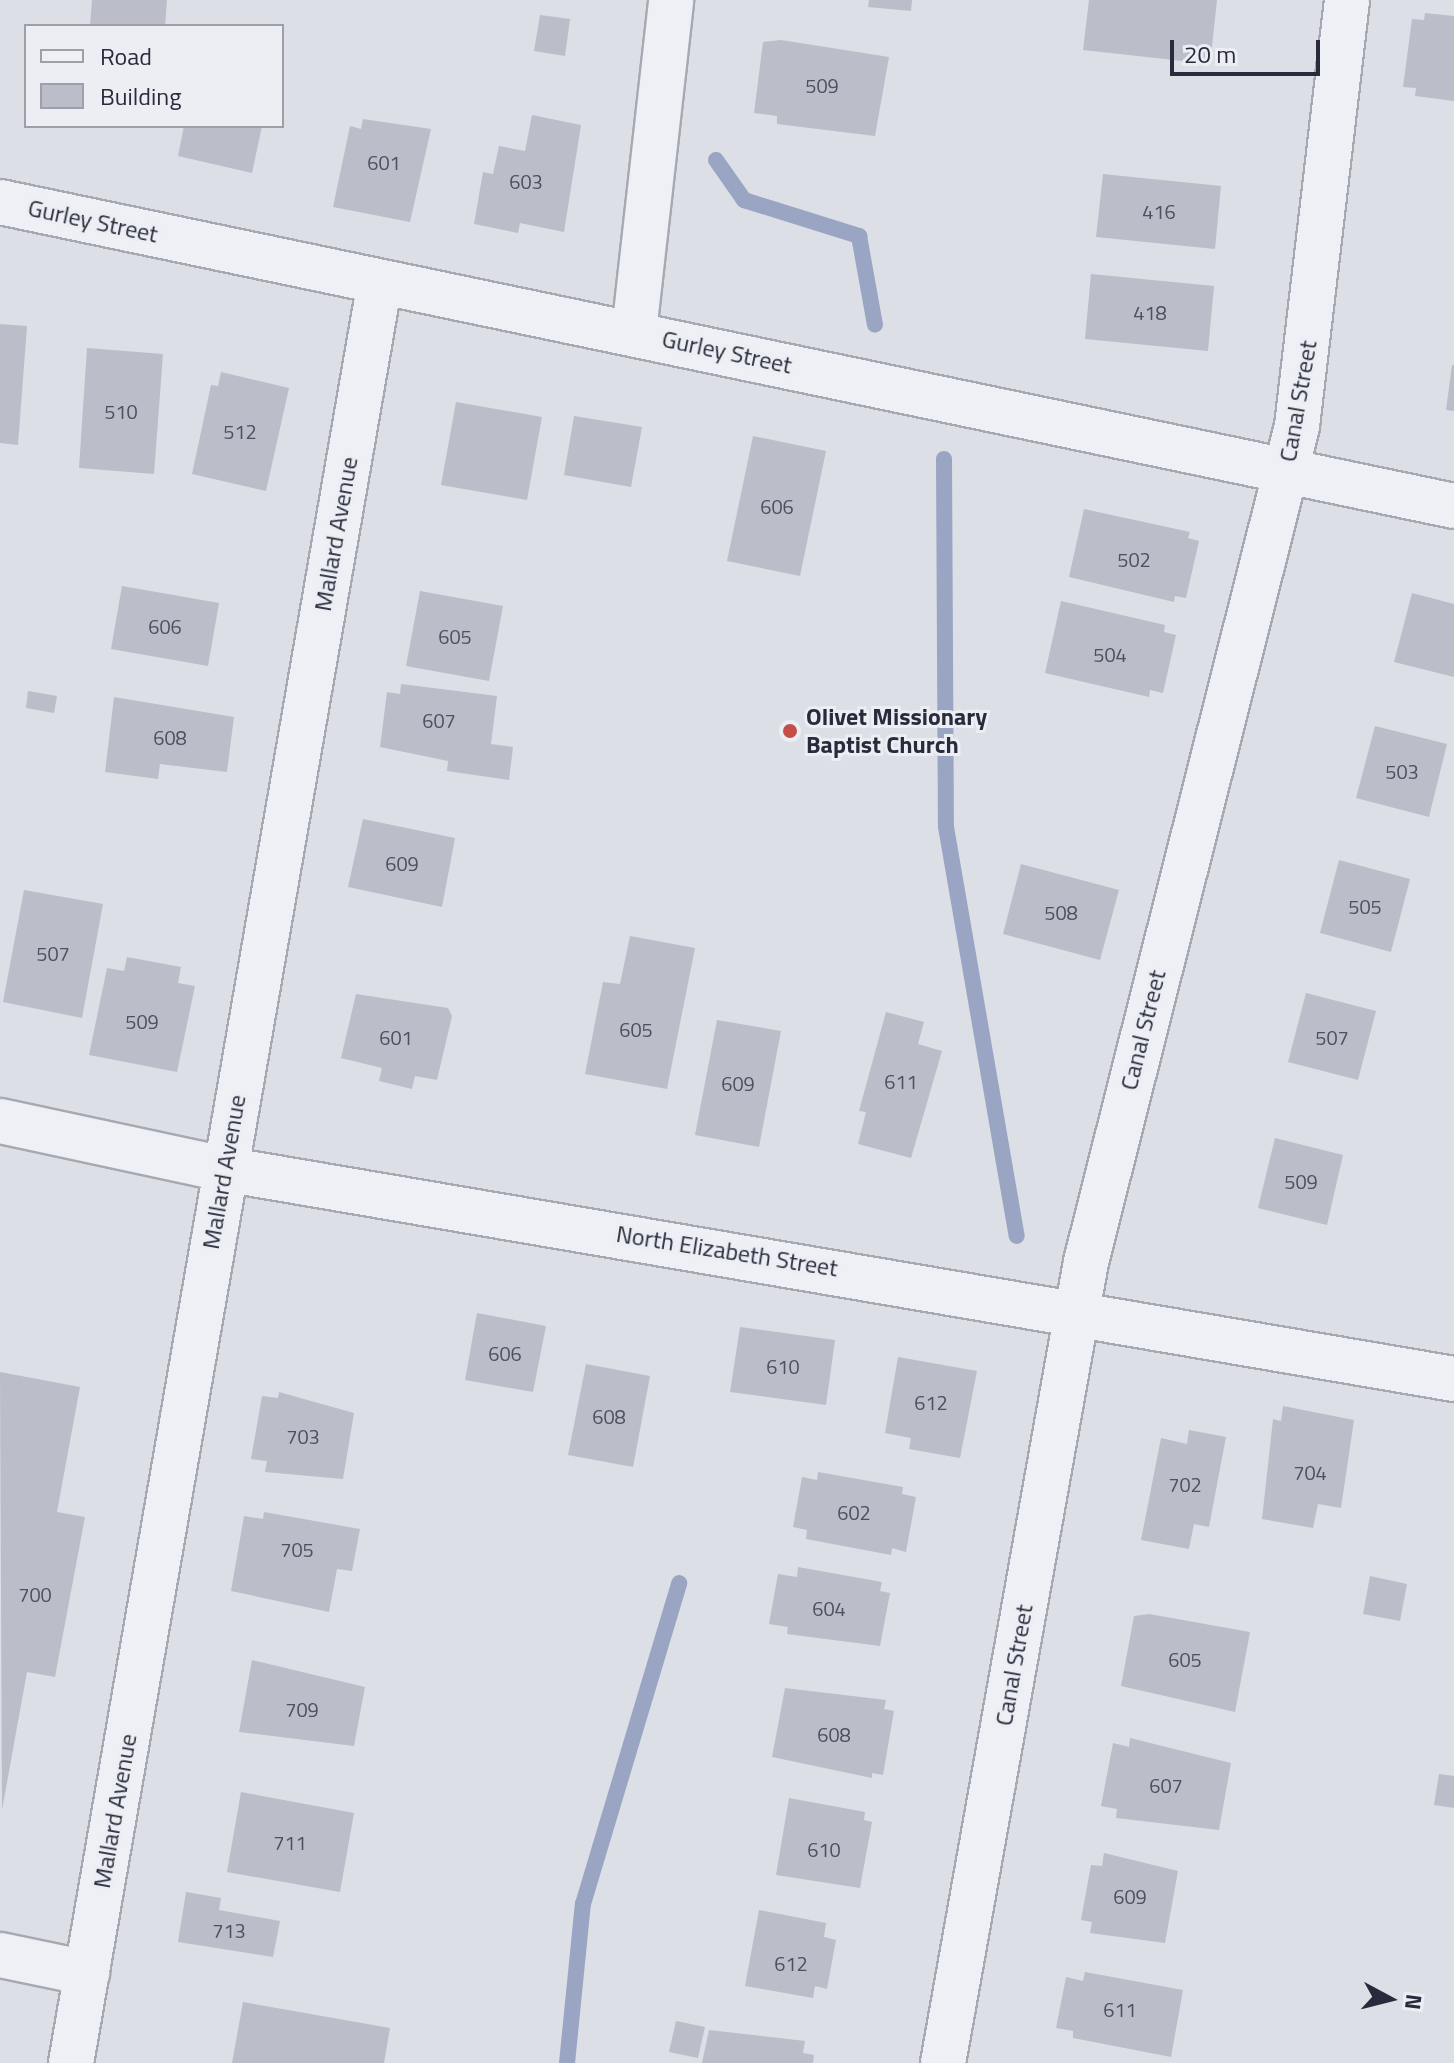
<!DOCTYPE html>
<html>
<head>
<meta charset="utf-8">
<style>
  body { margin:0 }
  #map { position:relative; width:1454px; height:2063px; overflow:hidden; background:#dddfe6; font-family:"Titillium Web",sans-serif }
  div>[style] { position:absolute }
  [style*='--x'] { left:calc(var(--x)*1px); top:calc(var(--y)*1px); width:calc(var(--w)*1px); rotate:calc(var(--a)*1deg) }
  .stream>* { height:16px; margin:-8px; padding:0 8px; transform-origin:8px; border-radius:8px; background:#9aa5c4 }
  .building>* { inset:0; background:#bbbdc8 }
  .roads { filter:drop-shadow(2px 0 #a6a9b3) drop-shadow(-2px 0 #a6a9b3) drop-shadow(0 2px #a6a9b3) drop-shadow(0 -2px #a6a9b3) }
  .street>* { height:44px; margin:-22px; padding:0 22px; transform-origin:22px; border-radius:22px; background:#eff0f5 }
  .dots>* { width:22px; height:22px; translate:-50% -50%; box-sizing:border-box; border:4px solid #eceef4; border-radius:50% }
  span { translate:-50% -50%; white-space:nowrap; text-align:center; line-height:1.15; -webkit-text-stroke:6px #eceef4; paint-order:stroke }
  .number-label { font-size:20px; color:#4c505f }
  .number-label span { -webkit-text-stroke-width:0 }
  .street-label { font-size:24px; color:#272b3c }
  .poi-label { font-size:24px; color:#272b3c; font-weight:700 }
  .left { translate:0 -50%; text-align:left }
  .legend { position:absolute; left:24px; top:24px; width:260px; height:104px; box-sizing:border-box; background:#eceef4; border:2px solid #9da0aa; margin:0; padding:10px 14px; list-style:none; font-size:24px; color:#272b3c }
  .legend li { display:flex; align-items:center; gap:16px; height:40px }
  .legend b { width:40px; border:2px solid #9da0aa }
  .north { position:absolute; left:1350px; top:1959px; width:80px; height:80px; -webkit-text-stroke:6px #eceef4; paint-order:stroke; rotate:97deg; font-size:22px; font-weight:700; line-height:32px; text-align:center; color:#272b3c }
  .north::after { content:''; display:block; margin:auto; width:28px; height:36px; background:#272b3c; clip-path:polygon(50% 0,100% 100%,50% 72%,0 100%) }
  .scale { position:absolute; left:1170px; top:40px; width:150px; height:36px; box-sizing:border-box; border:4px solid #272b3c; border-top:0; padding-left:10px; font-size:24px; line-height:28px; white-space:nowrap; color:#272b3c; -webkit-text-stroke:6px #eceef4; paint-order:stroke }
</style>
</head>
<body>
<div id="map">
  <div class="stream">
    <i style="--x:716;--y:160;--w:49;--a:55"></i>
    <i style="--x:744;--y:200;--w:121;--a:17.4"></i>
    <i style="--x:859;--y:236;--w:90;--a:79.8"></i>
    <i style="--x:944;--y:459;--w:368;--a:89.7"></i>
    <i style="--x:946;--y:827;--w:415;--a:80.2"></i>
    <i style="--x:567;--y:2063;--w:160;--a:-84.3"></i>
    <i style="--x:583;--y:1904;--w:335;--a:-73.3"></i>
  </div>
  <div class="building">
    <i style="clip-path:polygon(92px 0,167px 0,165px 26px,90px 26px)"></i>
    <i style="clip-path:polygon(869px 0,912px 0,911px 11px,868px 7px)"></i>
    <i style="clip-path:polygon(1089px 0,1217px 0,1210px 64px,1083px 50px)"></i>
    <i style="clip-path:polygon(1425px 13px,1454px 16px,1454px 101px,1415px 96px,1416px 88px,1403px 87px,1412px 19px,1424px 20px)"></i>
    <i style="clip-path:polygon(540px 15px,570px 19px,565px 56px,534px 51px)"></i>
    <i style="clip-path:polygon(781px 40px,889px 57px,875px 136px,777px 124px,777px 116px,754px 113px,763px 42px)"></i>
    <i style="clip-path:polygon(532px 115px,581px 125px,564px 232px,520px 223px,518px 233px,474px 224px,483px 172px,493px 174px,499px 146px,525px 151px)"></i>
    <i style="clip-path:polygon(363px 119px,431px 129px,410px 222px,333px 207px,350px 126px,361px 129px)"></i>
    <i style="clip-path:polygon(184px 126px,262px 126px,252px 173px,178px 156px)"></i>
    <i style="clip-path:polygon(1103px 174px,1221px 186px,1215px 249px,1096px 237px)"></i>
    <i style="clip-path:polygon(1091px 274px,1214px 286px,1208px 351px,1085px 339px)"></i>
    <i style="clip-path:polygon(0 324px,27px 326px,18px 445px,0 443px)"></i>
    <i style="clip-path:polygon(87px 348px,163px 354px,154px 474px,79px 468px)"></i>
    <i style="clip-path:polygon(1452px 365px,1454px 365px,1454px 411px,1446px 410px)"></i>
    <i style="clip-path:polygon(221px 372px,289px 388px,266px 491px,192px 474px,211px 385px,218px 386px)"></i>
    <i style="clip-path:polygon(456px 402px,542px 417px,527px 500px,441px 485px)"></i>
    <i style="clip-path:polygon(574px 416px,642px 427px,631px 487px,564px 475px)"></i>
    <i style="clip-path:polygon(753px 436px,826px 451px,800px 576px,727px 561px)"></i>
    <i style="clip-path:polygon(1084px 509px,1190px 532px,1188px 538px,1199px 541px,1186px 598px,1175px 596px,1174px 602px,1069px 577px)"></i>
    <i style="clip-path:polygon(122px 586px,219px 603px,208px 666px,111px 649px)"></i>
    <i style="clip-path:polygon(420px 591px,503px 606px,489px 681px,406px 666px)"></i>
    <i style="clip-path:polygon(1412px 593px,1454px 604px,1454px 677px,1394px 662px)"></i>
    <i style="clip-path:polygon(1061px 601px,1165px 625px,1164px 632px,1176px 635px,1163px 693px,1150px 690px,1149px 697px,1045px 673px)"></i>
    <i style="clip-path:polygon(401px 684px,497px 696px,491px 744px,513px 747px,509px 780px,447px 771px,448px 761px,380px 747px,387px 692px,400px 694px)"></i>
    <i style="clip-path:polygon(28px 691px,57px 696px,54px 713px,26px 708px)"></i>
    <i style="clip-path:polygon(114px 697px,234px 717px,227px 772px,160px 764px,158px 779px,105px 772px)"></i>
    <i style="clip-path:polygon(1375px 726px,1447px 744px,1429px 817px,1356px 798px)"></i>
    <i style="clip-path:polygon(363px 819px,455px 838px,442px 907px,348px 887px)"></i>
    <i style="clip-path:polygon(1339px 860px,1410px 879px,1391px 952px,1320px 933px)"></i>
    <i style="clip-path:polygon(1021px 864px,1119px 890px,1100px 960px,1003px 934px)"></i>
    <i style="clip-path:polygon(24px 890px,103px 904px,82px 1018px,3px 1002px)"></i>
    <i style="clip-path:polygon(630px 936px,695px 948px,667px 1089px,585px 1074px,603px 982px,620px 984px)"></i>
    <i style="clip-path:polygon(127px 957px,181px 967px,178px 983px,195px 986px,177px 1072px,89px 1055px,107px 968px,124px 971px)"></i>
    <i style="clip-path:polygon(1306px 993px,1376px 1011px,1358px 1080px,1288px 1062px)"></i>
    <i style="clip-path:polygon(356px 994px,448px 1008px,452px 1016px,437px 1080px,415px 1076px,412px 1089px,379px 1081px,382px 1068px,341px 1058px)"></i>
    <i style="clip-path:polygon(886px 1012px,924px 1022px,918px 1044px,942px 1051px,911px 1158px,858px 1144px,866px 1112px,859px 1111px)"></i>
    <i style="clip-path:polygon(717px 1020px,781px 1031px,759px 1147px,695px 1135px)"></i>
    <i style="clip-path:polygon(1275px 1138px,1343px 1155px,1327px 1225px,1258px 1208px)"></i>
    <i style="clip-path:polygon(477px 1313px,546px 1326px,533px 1392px,465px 1380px)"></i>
    <i style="clip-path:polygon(740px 1327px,835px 1340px,826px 1405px,730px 1392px)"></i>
    <i style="clip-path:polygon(898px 1357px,977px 1371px,960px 1458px,909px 1449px,911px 1438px,885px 1433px)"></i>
    <i style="clip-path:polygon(586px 1364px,650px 1376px,633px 1467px,568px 1455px)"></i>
    <i style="clip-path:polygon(0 1372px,80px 1387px,57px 1512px,85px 1517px,55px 1677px,27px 1672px,2px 1810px)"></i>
    <i style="clip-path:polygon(279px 1392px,354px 1413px,343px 1479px,265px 1472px,267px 1461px,251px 1459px,262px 1396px,278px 1398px)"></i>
    <i style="clip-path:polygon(1283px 1406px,1354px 1420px,1341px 1508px,1318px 1504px,1313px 1528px,1262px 1519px,1273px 1419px,1281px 1421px)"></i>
    <i style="clip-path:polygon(1189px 1430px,1226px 1437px,1209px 1527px,1194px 1524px,1189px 1549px,1141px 1540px,1161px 1438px,1187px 1444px)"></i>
    <i style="clip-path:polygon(818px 1472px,903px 1487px,902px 1494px,916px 1497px,906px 1552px,892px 1548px,891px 1555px,806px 1539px,807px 1530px,793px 1527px,802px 1477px,817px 1480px)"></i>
    <i style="clip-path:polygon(264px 1512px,360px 1529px,352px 1571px,337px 1569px,329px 1612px,231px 1591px,244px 1516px,263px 1519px)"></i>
    <i style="clip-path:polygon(798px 1567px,882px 1582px,880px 1591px,890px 1593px,880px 1646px,787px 1634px,788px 1627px,769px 1624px,778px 1574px,797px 1577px)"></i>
    <i style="clip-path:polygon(1370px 1576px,1407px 1584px,1400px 1621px,1363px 1614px)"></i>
    <i style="clip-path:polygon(1149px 1614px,1250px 1632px,1235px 1712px,1121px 1686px,1134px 1616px)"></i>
    <i style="clip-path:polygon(252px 1660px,365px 1687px,354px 1746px,239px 1732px)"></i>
    <i style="clip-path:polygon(785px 1688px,886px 1700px,884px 1709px,894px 1711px,883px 1775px,872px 1773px,872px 1778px,772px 1757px)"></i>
    <i style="clip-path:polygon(1130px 1738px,1231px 1763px,1219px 1830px,1116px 1818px,1117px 1809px,1101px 1806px,1113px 1743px,1129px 1747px)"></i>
    <i style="clip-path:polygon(1439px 1774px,1454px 1776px,1454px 1808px,1434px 1805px)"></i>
    <i style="clip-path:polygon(241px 1792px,354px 1813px,340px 1892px,227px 1872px)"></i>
    <i style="clip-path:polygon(789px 1798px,865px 1812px,864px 1820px,872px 1822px,860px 1888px,776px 1875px)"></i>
    <i style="clip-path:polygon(1104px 1853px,1178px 1871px,1165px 1943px,1090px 1933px,1092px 1922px,1081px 1920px,1091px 1865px,1102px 1866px)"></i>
    <i style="clip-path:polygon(186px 1892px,221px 1898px,219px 1910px,280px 1921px,273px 1957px,178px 1942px)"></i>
    <i style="clip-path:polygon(759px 1910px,826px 1923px,824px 1937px,836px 1940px,827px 1989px,815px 1986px,813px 1998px,745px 1986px)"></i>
    <i style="clip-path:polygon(1085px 1972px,1183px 1990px,1171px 2057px,1073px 2038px,1073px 2031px,1056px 2028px,1066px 1977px,1083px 1981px)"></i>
    <i style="clip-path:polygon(243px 2002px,390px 2028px,384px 2063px,232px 2063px)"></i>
    <i style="clip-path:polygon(676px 2021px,705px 2027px,698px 2058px,669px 2052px)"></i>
    <i style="clip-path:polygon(709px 2030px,805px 2041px,803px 2053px,814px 2055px,813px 2063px,702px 2063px)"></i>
  </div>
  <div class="roads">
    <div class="street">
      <i style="--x:0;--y:202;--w:1485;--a:11.81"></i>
      <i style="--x:634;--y:332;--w:334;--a:-83.6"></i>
      <i style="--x:0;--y:1121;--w:229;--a:12.1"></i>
      <i style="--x:224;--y:1169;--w:1248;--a:9.69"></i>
      <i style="--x:0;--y:1955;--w:89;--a:11.7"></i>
      <i style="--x:71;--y:2063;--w:1808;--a:-80.16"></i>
      <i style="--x:943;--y:2063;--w:814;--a:-79.88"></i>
      <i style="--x:1086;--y:1262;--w:862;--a:-75.83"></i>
      <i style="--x:1297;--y:426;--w:429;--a:-83.3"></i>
    </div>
  </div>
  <div class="dots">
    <i style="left:790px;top:731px;background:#c54f48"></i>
  </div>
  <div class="number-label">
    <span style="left:822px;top:85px">509</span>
    <span style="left:384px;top:162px">601</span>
    <span style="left:526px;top:181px">603</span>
    <span style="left:1159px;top:211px">416</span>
    <span style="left:1150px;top:312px">418</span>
    <span style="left:121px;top:411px">510</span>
    <span style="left:240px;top:431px">512</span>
    <span style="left:777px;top:506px">606</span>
    <span style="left:1134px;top:559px">502</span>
    <span style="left:165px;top:626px">606</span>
    <span style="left:455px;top:636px">605</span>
    <span style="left:1110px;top:654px">504</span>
    <span style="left:439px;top:720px">607</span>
    <span style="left:170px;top:737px">608</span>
    <span style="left:1402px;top:771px">503</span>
    <span style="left:402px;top:863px">609</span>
    <span style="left:1365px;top:906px">505</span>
    <span style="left:1061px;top:912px">508</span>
    <span style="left:53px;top:953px">507</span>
    <span style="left:142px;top:1021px">509</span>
    <span style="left:636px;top:1029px">605</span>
    <span style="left:396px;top:1037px">601</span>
    <span style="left:1332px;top:1037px">507</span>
    <span style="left:901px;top:1081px">611</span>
    <span style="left:738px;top:1083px">609</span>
    <span style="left:1301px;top:1181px">509</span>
    <span style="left:505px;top:1353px">606</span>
    <span style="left:783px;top:1366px">610</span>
    <span style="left:931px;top:1402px">612</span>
    <span style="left:609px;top:1416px">608</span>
    <span style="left:303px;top:1436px">703</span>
    <span style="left:1310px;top:1472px">704</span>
    <span style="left:1185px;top:1484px">702</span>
    <span style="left:854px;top:1512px">602</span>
    <span style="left:297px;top:1549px">705</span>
    <span style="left:35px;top:1594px">700</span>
    <span style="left:829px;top:1608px">604</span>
    <span style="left:1185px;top:1659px">605</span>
    <span style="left:302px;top:1709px">709</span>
    <span style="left:834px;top:1734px">608</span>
    <span style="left:1166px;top:1785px">607</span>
    <span style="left:290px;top:1842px">711</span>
    <span style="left:824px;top:1849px">610</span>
    <span style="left:1130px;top:1896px">609</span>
    <span style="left:229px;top:1930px">713</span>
    <span style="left:791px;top:1963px">612</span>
    <span style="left:1120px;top:2009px">611</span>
  </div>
  <div class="street-label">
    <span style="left:93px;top:221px;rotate:12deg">Gurley Street</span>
    <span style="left:727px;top:352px;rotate:12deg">Gurley Street</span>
    <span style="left:1298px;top:401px;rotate:-80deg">Canal Street</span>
    <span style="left:336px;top:534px;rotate:-80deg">Mallard Avenue</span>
    <span style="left:1143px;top:1030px;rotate:-76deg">Canal Street</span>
    <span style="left:224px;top:1172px;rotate:-80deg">Mallard Avenue</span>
    <span style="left:727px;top:1251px;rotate:9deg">North Elizabeth Street</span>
    <span style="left:1014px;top:1665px;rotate:-80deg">Canal Street</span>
    <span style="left:115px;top:1811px;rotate:-80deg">Mallard Avenue</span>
  </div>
  <div class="poi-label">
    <span class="left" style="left:806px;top:731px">Olivet Missionary<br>Baptist Church</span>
  </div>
  <ul class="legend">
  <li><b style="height:10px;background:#eff0f5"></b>Road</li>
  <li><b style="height:22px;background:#bbbdc8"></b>Building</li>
  </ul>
  <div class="north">N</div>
  <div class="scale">20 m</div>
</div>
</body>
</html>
